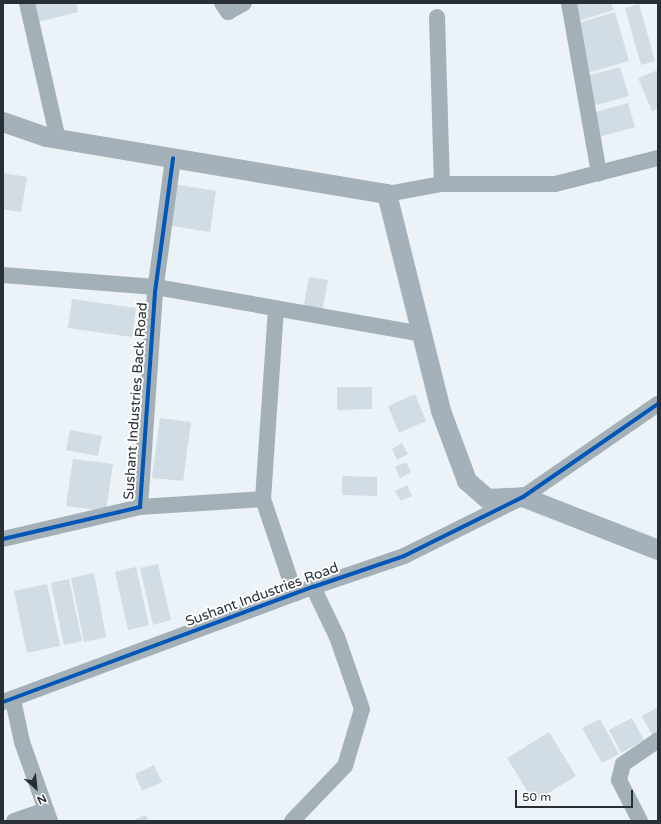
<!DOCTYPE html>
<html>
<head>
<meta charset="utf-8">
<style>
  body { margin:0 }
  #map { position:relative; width:661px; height:824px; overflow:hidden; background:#ebf2f8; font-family:"Varela Round",sans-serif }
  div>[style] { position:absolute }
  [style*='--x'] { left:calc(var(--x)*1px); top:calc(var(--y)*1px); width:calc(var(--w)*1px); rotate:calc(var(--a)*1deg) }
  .building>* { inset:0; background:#d1dce5 }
  .minor>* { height:16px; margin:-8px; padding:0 8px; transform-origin:8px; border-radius:8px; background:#a4b0b8 }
  .major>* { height:20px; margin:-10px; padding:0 10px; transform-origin:10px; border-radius:10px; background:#a5b1ba }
  .cycleway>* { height:4px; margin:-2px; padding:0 2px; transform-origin:2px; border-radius:2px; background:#0057b8 }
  span { translate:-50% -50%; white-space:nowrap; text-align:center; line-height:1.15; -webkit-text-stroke:4px #fefefe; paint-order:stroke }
  .street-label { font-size:14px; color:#293035 }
  .frame { position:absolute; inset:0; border:4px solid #293035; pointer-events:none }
  .north { position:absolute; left:16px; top:768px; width:40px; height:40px; -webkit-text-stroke:3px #fefefe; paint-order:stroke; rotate:153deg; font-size:11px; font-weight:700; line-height:16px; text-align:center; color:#293035 }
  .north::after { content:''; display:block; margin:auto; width:14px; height:18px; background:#293035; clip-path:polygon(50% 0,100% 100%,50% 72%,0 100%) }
  .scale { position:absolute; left:515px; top:790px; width:118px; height:18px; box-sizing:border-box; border:2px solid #293035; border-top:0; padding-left:5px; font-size:12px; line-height:14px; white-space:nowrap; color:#293035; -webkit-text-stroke:3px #fefefe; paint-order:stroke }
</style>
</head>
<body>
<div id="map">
  <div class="building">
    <i style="clip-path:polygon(34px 3px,76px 3px,78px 12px,38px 22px)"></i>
    <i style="clip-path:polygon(562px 3px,611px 3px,614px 10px,568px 24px)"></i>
    <i style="clip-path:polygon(639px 4px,655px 61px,641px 65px,625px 8px)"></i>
    <i style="clip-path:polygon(615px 12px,629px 61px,583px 74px,569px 26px)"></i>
    <i style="clip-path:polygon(620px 67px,629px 96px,586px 108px,577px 79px)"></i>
    <i style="clip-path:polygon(658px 70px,658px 109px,652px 111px,638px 78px)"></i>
    <i style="clip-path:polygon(628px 103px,635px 127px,592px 139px,585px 115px)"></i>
    <i style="clip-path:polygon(3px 173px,27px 177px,21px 212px,3px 209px)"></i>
    <i style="clip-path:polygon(173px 184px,216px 191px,210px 232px,167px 225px)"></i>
    <i style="clip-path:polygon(309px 277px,328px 280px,322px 314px,303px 311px)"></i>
    <i style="clip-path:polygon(72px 299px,136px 308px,132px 337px,68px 328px)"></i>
    <i style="clip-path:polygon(337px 387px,372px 387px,372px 409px,337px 410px)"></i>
    <i style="clip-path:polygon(415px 394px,426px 421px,399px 433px,388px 406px)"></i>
    <i style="clip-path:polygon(160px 418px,191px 422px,183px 481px,152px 478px)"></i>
    <i style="clip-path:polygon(70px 430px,102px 436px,98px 456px,66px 450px)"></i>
    <i style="clip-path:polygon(402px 443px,408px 454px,397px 460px,392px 449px)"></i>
    <i style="clip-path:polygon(73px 459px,113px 464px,106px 511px,66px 506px)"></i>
    <i style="clip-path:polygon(406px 462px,411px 472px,400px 478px,395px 467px)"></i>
    <i style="clip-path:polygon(342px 476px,377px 477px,377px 496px,342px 495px)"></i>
    <i style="clip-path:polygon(407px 485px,412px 496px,401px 501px,395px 491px)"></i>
    <i style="clip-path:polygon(158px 564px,171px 620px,153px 625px,140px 568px)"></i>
    <i style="clip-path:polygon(136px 567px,149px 625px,128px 630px,115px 572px)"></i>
    <i style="clip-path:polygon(94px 573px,106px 637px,84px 642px,71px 578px)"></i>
    <i style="clip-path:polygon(69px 579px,82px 641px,64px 645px,51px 583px)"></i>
    <i style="clip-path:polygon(47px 584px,60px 646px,27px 653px,14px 591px)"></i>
    <i style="clip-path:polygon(658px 707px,658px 734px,653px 737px,642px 716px)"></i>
    <i style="clip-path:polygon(632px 718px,644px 740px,621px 753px,609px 730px)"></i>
    <i style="clip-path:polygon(600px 719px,619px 754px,602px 763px,582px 728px)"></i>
    <i style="clip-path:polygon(549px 732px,576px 776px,534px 802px,507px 758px)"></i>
    <i style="clip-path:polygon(154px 765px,162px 782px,142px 791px,135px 774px)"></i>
    <i style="clip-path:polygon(146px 815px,149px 821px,137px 821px,136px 819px)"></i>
  </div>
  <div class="minor">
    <i style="--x:27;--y:3;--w:139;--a:77.2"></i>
    <i style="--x:222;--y:3;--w:11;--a:56"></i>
    <i style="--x:228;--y:12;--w:18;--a:-29"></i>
    <i style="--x:569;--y:3;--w:173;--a:80"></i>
    <i style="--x:437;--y:17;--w:167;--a:88.3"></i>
    <i style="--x:387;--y:194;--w:56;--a:-10.3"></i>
    <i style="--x:442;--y:184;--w:113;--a:0"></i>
    <i style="--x:555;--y:184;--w:106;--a:-14.2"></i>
    <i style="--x:3;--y:275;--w:153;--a:4.5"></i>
    <i style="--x:156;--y:287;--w:270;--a:10"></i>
    <i style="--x:263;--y:499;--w:191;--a:-86.1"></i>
    <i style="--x:140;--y:507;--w:123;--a:-3.7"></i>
    <i style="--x:263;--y:499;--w:100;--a:71.4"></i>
    <i style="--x:3;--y:539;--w:141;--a:-13.1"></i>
    <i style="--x:140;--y:507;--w:216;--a:-86"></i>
    <i style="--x:155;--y:292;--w:135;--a:-82.3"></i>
    <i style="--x:13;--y:700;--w:43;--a:77.9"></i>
    <i style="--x:22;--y:742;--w:84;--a:70.5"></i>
    <i style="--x:3;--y:702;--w:331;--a:-20.4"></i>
    <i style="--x:313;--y:587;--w:96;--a:-18.8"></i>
    <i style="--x:404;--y:556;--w:133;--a:-26.4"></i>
    <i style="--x:523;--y:497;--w:164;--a:-34.6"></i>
    <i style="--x:14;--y:821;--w:34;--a:-19"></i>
    <i style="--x:292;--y:821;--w:76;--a:-46.1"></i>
    <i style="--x:345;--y:766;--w:59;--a:-73.4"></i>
    <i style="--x:362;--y:709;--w:76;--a:-109.1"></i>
    <i style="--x:337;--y:637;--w:55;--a:-115.6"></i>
    <i style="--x:640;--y:821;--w:46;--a:-117.1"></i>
    <i style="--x:619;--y:780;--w:16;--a:-76"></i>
    <i style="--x:623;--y:764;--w:42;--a:-34.4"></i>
  </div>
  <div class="major">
    <i style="--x:3;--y:122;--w:46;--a:19.2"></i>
    <i style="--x:46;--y:137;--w:346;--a:9.5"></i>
    <i style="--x:387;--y:194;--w:224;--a:76"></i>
    <i style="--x:441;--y:411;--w:75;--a:69.6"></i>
    <i style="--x:467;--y:481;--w:28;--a:41"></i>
    <i style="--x:488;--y:499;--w:35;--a:-3"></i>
    <i style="--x:523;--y:497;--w:145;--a:21.4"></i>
  </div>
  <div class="cycleway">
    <i style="--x:3;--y:539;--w:141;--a:-13.1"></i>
    <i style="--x:140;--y:507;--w:216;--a:-86"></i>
    <i style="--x:155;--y:292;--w:135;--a:-82.3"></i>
    <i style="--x:3;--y:702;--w:331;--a:-20.4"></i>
    <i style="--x:313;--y:587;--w:96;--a:-18.8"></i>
    <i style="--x:404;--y:556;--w:133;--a:-26.4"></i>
    <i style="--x:523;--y:497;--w:164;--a:-34.6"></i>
  </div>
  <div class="street-label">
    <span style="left:136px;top:401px;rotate:-86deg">Sushant Industries Back Road</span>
    <span style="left:262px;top:595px;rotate:-20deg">Sushant Industries Road</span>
  </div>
  <div class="frame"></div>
  <div class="north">N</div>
  <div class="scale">50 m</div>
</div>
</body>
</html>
